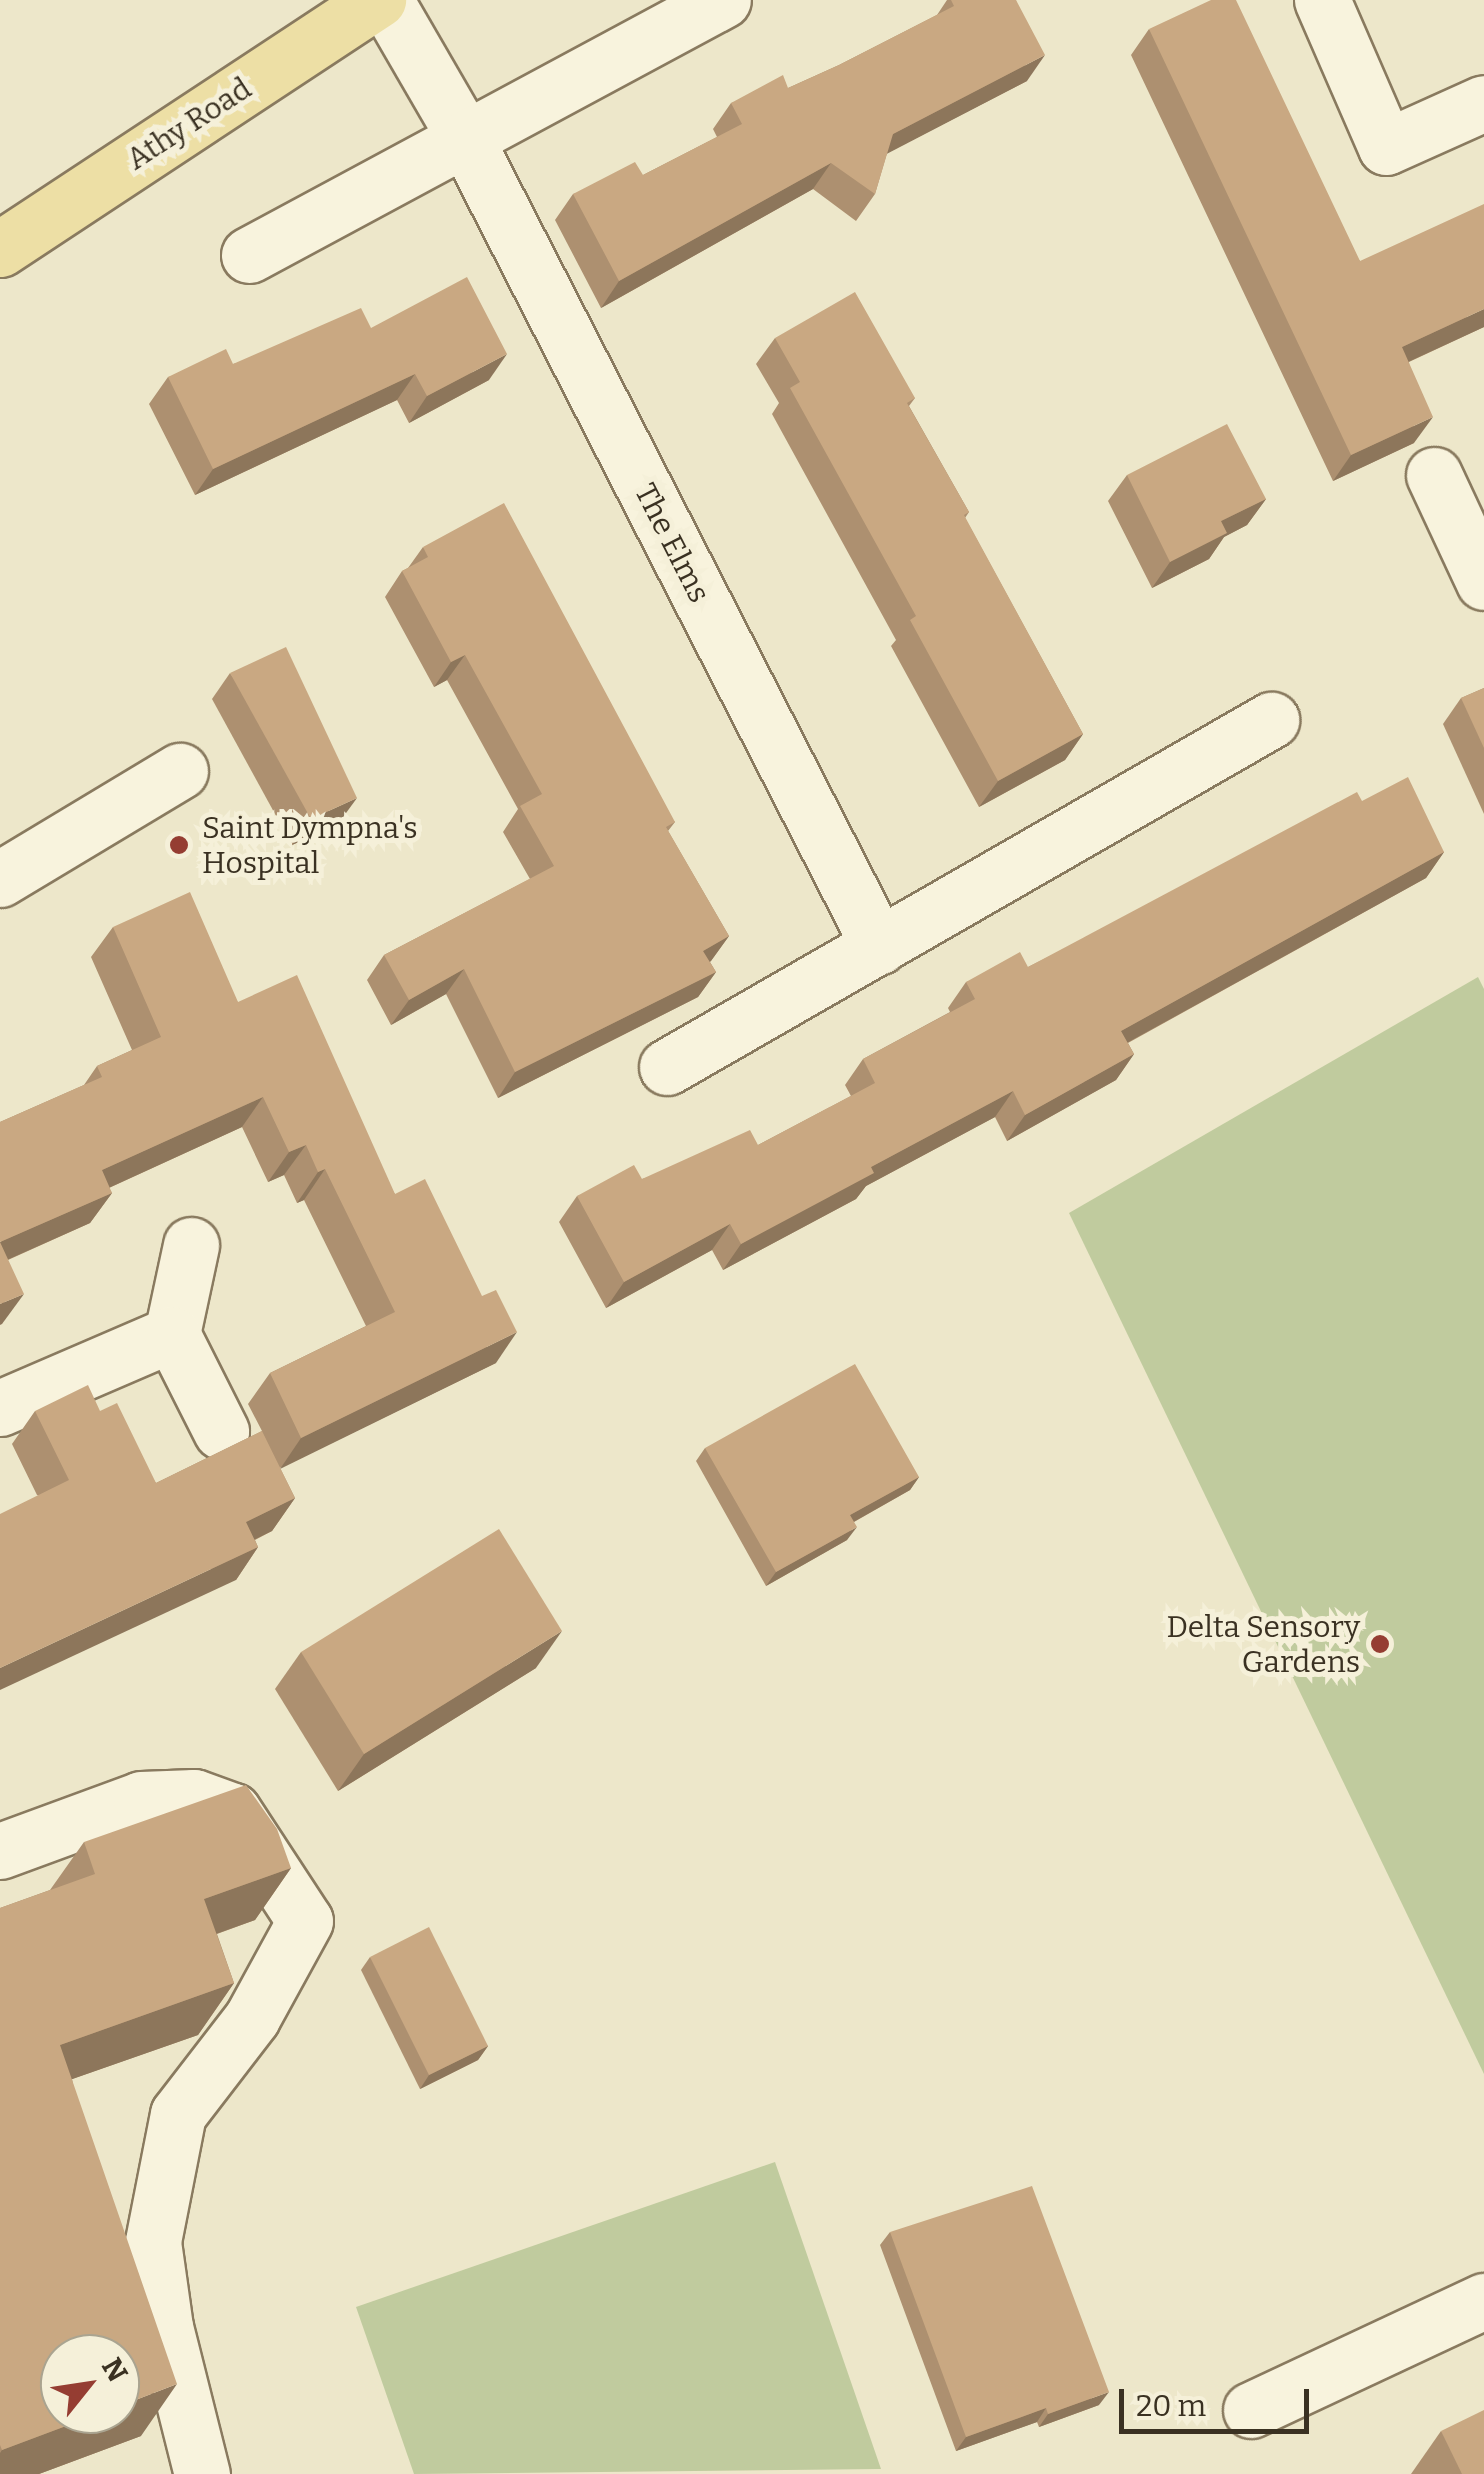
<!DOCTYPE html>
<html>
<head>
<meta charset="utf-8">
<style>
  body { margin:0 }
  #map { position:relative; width:1484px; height:2474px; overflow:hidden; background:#ede7ca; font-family:Bitter,serif }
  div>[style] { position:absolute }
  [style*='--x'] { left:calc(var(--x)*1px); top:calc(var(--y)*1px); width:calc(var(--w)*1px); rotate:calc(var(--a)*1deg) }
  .green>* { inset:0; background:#c0cb9e }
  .roads { filter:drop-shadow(2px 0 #897a5f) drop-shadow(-2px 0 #897a5f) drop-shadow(0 2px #897a5f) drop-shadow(0 -2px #897a5f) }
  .minor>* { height:55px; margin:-27.5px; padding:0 27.5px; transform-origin:27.5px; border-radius:27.5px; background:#f8f3dd }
  .major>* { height:55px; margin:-27.5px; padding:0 27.5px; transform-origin:27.5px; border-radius:27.5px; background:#eddfa5 }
  .wall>* { inset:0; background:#ad9070 }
  .shaded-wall>* { inset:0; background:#8d765b }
  .building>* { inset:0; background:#c9a882 }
  .dots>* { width:28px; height:28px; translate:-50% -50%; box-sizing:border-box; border:5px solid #f5f0d9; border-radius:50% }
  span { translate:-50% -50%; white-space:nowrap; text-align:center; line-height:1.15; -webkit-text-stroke:10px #f5f0d9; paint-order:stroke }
  .street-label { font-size:30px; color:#3a3122 }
  .poi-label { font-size:30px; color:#3a3122 }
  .left { translate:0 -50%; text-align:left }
  .right { translate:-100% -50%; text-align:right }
  .north { position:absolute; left:40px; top:2334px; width:100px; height:100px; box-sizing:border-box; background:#f5f0d9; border:2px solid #aaa490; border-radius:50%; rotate:60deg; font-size:28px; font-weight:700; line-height:40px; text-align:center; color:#3a3122 }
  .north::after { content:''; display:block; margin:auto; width:35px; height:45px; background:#953d32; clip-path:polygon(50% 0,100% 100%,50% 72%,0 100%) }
  .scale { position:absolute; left:1119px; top:2389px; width:190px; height:45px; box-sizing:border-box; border:5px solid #3a3122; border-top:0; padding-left:12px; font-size:30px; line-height:35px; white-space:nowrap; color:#3a3122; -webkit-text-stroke:8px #f5f0d9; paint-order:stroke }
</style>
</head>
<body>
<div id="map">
  <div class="green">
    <i style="clip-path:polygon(1478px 977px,1484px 989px,1484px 2074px,1069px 1213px)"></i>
    <i style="clip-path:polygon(775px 2162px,881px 2469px,414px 2474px,356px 2307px)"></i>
  </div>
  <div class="roads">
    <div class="minor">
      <i style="--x:385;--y:0;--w:162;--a:59.9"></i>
      <i style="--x:466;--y:140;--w:906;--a:62.87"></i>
      <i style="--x:1322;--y:0;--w:160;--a:66.5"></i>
      <i style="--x:1386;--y:147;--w:107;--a:-24.2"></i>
      <i style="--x:249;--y:255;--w:538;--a:-28.28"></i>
      <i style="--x:1434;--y:475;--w:118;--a:65"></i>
      <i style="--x:0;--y:879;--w:210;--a:-31"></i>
      <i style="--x:667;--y:1067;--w:697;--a:-29.88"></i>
      <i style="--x:172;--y:1334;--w:91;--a:-77.9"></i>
      <i style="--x:0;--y:1408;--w:187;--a:-23.3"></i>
      <i style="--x:172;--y:1334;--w:109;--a:63.2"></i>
      <i style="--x:0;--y:1851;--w:150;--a:-20.2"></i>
      <i style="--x:141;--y:1799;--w:53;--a:-2.2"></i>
      <i style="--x:194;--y:1797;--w:41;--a:19.7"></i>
      <i style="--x:233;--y:1811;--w:131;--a:56.8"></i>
      <i style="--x:305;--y:1921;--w:111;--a:118.7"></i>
      <i style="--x:252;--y:2018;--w:121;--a:127.6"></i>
      <i style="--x:178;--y:2114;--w:130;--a:101.1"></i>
      <i style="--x:153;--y:2242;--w:86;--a:82"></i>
      <i style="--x:165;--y:2327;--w:152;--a:75.9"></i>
      <i style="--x:1251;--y:2410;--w:257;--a:-25.1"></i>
    </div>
    <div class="major">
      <i style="--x:0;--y:249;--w:453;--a:-33.4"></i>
    </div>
  </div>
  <div class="wall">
    <i style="clip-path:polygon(947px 0,1016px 0,1027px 81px,887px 153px,875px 194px,856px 221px,813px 189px,601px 308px,555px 220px,573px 194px,643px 175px,717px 137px,713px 129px,731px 103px,788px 88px,839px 65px,937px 15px)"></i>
    <i style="clip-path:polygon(1149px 29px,1360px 261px,1484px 327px,1409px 362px,1414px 443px,1333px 481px,1131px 55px)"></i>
    <i style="clip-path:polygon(371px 328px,489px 380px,409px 423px,397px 400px,195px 495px,149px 404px,168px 377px,233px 364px)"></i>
    <i style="clip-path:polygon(775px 338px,915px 398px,909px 406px,969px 512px,965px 518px,1083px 734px,1065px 760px,979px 807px,891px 646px,896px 640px,772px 414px,779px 403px,756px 364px)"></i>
    <i style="clip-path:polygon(1127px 475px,1266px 499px,1247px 525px,1224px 537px,1209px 559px,1152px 588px,1108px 501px)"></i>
    <i style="clip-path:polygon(423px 547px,675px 822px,668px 831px,729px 936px,710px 962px,716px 972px,698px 997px,498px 1098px,446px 994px,391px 1025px,367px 980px,384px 955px,530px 879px,503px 832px,518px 809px,447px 680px,434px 687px,385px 597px,402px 571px,408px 568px)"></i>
    <i style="clip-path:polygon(230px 673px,338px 824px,292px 845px,212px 699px)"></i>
    <i style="clip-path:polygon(1484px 688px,1484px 814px,1443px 724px,1461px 698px)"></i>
    <i style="clip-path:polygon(1362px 801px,1444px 852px,1426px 878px,1128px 1043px,1134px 1054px,1116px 1080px,1007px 1141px,995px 1117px,866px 1186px,856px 1199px,723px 1270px,712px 1250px,606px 1308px,559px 1222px,577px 1196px,642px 1179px,758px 1145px,851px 1096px,845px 1085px,863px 1059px,950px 1012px,948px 1008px,966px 982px,1028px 967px)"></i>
    <i style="clip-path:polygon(113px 927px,238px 1002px,395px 1194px,496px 1363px,280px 1468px,295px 1498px,272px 1531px,255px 1540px,258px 1547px,236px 1580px,37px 1495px,12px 1444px,35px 1411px,100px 1411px,156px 1483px,262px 1431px,248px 1404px,270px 1373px,366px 1326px,304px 1200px,297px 1203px,284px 1175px,268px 1182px,242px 1127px,109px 1188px,112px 1193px,90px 1223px,8px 1260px,2px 1324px,0 1122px,84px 1085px,97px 1066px,132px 1050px,91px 957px)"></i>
    <i style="clip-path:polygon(705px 1448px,919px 1477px,910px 1490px,854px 1522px,847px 1540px,766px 1586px,696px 1461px)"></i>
    <i style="clip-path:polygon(301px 1652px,536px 1668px,338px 1791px,275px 1689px)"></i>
    <i style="clip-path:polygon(84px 1842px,291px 1868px,255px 1920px,217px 1934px,234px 1983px,198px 2035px,72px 2079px,141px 2436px,39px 2474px,0 2474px,0 1908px,50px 1890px)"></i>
    <i style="clip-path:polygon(370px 1957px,488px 2046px,478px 2060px,420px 2089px,361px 1970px)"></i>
    <i style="clip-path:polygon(890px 2232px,1099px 2405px,1039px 2427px,1037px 2422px,956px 2451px,880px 2245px)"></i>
    <i style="clip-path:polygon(1441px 2431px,1484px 2474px,1411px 2474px)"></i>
  </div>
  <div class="shaded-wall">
    <i style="clip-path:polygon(1045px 55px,1027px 81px,875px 160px,893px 134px)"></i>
    <i style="clip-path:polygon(831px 163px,813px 189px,601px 308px,619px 281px)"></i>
    <i style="clip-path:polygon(1484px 309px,1484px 327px,1384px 373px,1402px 347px)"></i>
    <i style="clip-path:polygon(507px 354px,489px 380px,409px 423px,427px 396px)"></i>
    <i style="clip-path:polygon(415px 374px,397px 400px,195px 495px,213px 469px)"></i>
    <i style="clip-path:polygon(1433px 417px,1414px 443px,1333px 481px,1351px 455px)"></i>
    <i style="clip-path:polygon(1266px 499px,1247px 525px,1224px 537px,1209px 559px,1152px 588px,1170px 562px,1221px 521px)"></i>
    <i style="clip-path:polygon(465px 655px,447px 680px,434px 687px,451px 662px)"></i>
    <i style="clip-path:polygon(1083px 734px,1065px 760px,979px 807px,998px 781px)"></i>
    <i style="clip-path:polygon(357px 798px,338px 824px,292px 845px,311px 819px)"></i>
    <i style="clip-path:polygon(1444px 852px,1426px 878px,1103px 1056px,1121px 1031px)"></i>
    <i style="clip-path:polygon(729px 936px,711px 961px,686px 976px,703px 951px)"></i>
    <i style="clip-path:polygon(464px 969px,446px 994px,391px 1025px,409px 1000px)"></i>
    <i style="clip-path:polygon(716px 972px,698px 997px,498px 1098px,515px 1072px)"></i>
    <i style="clip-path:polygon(1134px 1054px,1116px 1080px,1007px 1141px,1025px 1115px)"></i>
    <i style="clip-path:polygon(1013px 1091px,995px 1117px,866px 1186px,856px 1199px,723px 1270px,741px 1244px,871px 1167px)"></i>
    <i style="clip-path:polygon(263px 1097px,242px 1127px,80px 1201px,102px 1170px)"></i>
    <i style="clip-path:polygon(306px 1145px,284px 1175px,268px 1182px,289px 1152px)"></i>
    <i style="clip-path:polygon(325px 1169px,304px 1200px,297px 1203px,318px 1172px)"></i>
    <i style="clip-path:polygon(112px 1193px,90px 1223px,0 1263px,0 1242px)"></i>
    <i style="clip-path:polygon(730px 1224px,712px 1250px,606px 1308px,624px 1282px)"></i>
    <i style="clip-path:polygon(24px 1294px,2px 1324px,0 1325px,0 1304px)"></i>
    <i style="clip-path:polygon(517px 1332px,496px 1363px,280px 1469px,301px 1438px)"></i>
    <i style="clip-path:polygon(919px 1477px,910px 1490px,841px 1529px,850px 1515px)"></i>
    <i style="clip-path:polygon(295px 1498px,272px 1531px,223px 1555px,246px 1522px)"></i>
    <i style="clip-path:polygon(857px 1527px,847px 1540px,766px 1586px,776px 1572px)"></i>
    <i style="clip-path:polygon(258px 1547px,236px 1580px,0 1690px,0 1668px)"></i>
    <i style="clip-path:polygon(562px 1631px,536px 1668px,338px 1791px,364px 1754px)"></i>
    <i style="clip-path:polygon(291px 1868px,255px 1920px,168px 1951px,204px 1899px)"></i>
    <i style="clip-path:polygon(234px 1983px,198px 2035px,24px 2096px,60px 2045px)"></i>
    <i style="clip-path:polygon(488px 2046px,478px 2060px,420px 2089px,429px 2075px)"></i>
    <i style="clip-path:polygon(177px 2384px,141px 2436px,39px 2474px,0 2474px,0 2453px,2px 2450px,98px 2414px,120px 2414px,120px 2406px)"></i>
    <i style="clip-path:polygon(1109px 2392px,1099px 2405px,1039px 2427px,1048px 2414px)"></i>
    <i style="clip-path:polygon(1046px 2408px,1037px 2422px,956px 2451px,966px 2437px)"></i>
  </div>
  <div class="building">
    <i style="clip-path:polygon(951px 0,1016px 0,1045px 55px,893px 134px,875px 194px,831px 163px,619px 281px,573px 194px,635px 162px,643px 175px,742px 124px,731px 103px,783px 75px,788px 88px,839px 65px,954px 6px)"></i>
    <i style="clip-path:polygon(1211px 0,1236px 0,1360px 261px,1484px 204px,1484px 309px,1402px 347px,1433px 417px,1351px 455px,1149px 29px)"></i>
    <i style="clip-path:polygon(467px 277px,507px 354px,427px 396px,415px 374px,213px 469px,168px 377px,226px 349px,233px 364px,361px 308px,371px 328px)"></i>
    <i style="clip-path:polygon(855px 292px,915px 398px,907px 403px,969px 512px,964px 515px,1083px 734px,998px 781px,910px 620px,916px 616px,790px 388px,800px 382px,775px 338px)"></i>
    <i style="clip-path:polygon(1227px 424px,1266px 499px,1221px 521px,1227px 533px,1170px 562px,1127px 475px)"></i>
    <i style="clip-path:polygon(504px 503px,675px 822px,666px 827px,729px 936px,703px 951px,716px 972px,515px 1072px,464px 969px,409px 1000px,384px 955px,554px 866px,520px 806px,542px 794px,465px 655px,451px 662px,402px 571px,428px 557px,423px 547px)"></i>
    <i style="clip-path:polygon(286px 647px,357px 798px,311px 819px,230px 673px)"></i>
    <i style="clip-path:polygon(1484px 688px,1484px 748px,1461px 698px)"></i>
    <i style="clip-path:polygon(1408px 777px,1444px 852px,1121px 1031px,1134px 1054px,1025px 1115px,1013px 1091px,871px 1167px,874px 1173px,741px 1244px,730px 1224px,624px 1282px,577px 1196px,634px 1165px,642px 1179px,750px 1130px,758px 1145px,875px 1083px,863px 1059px,975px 999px,966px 982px,1020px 952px,1028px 967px,1357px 792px,1362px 801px)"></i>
    <i style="clip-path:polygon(190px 892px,238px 1002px,297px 975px,395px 1194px,425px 1179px,482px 1296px,496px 1290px,517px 1332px,301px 1438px,270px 1373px,395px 1312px,325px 1169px,318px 1172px,306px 1145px,289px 1152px,263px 1097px,102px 1170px,112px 1193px,0 1242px,24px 1294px,0 1304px,0 1122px,102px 1077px,97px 1066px,161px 1037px,113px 927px)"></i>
    <i style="clip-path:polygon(855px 1364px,919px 1477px,850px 1515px,857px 1527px,776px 1572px,705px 1448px)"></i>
    <i style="clip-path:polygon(88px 1385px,100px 1411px,117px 1403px,156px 1483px,262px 1431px,295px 1498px,246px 1522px,258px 1547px,0 1668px,0 1514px,69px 1480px,35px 1411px)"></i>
    <i style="clip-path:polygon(499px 1529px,562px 1631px,364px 1754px,301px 1652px)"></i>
    <i style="clip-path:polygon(246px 1785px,277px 1829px,291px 1868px,204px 1899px,234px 1983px,60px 2045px,177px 2384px,120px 2406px,120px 2354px,60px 2354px,60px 2414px,98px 2414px,2px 2450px,0 2445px,0 1908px,95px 1874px,84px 1842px)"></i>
    <i style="clip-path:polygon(429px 1927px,488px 2046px,429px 2075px,370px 1957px)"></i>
    <i style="clip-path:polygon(1032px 2186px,1109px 2392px,1048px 2414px,1046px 2408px,966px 2437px,890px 2232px)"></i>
    <i style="clip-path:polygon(1484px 2410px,1484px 2474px,1462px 2474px,1441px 2431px)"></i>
  </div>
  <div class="dots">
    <i style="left:179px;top:845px;background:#953d32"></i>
    <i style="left:1380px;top:1644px;background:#953d32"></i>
  </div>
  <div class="street-label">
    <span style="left:189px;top:124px;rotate:-33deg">Athy Road</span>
    <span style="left:672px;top:543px;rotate:63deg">The Elms</span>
  </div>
  <div class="poi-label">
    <span class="left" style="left:202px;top:845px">Saint Dympna's<br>Hospital</span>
    <span class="right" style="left:1360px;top:1644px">Delta Sensory<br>Gardens</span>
  </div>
  <div class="north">N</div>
  <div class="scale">20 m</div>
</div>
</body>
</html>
